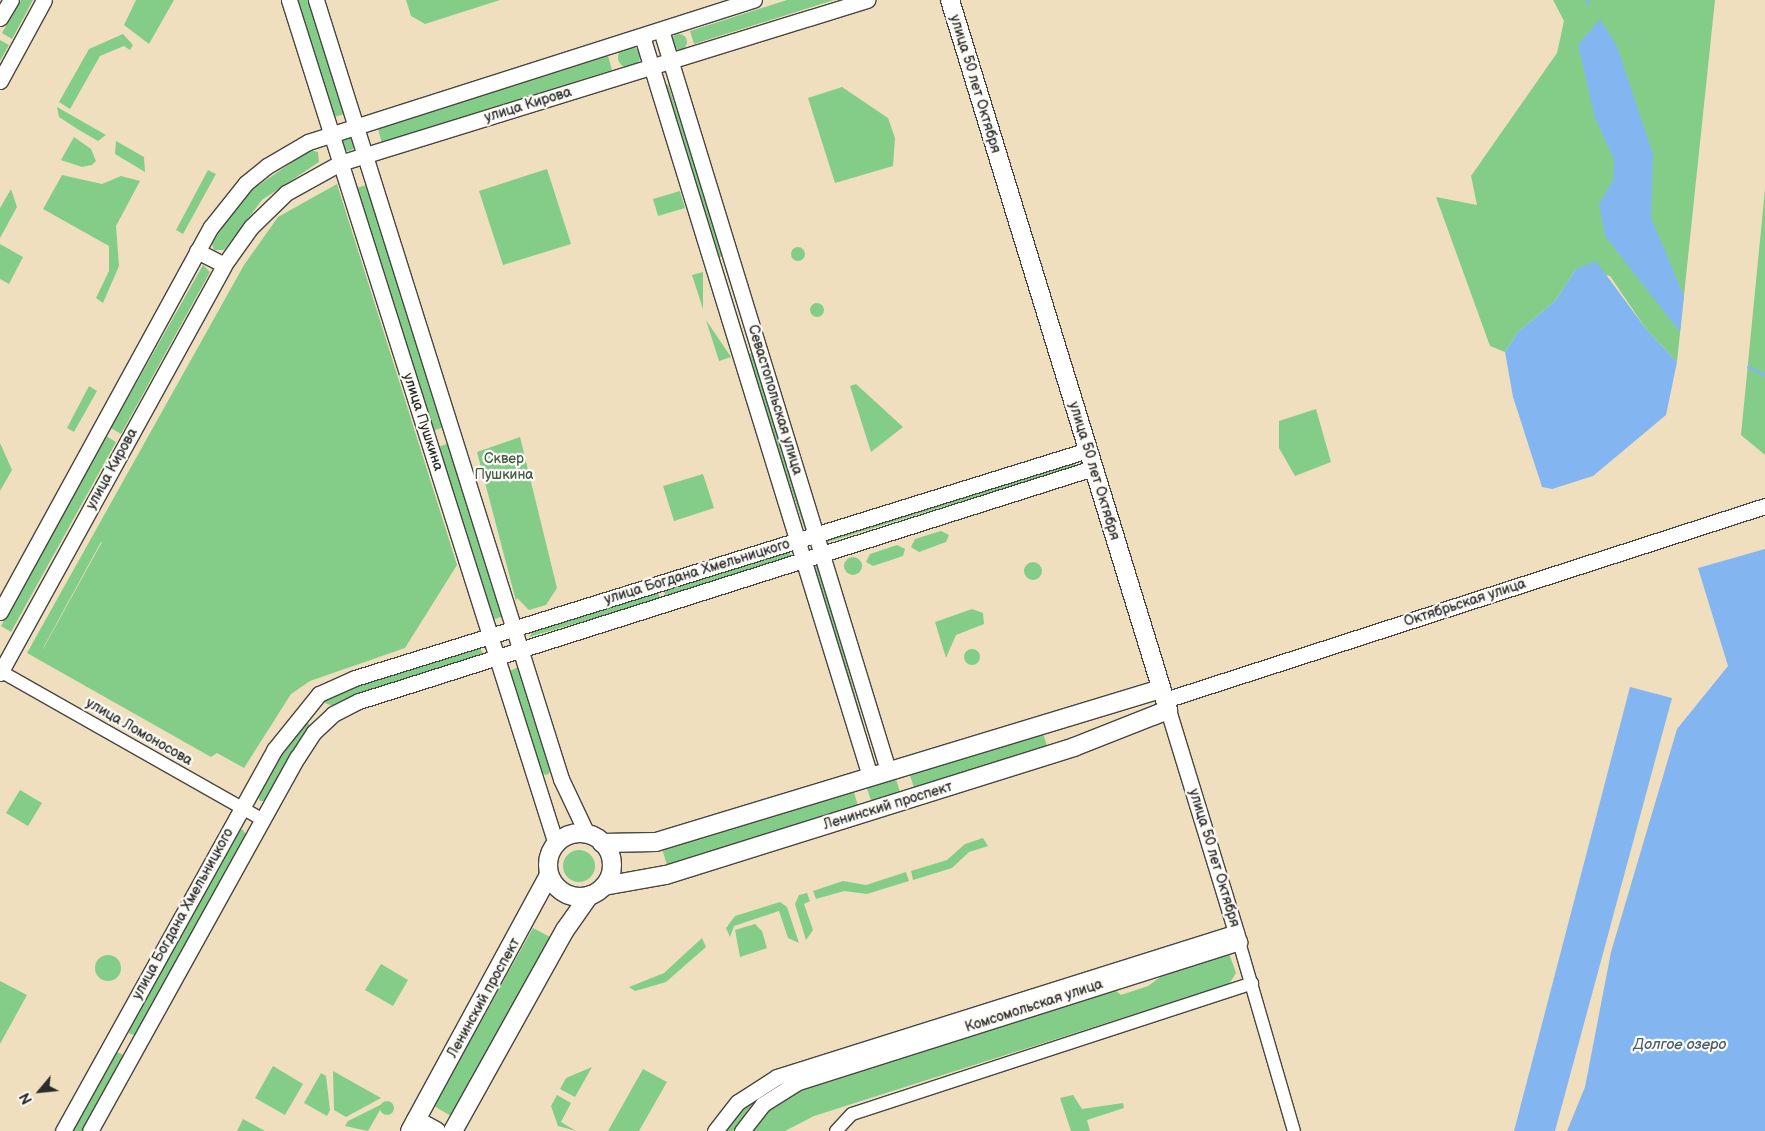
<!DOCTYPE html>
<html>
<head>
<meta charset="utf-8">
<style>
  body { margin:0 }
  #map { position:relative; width:1765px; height:1131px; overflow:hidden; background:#efdfbf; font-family:"Balsamiq Sans",sans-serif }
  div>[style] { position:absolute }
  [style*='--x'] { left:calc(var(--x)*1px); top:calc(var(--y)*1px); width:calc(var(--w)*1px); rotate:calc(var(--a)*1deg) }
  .green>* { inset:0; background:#84cd89 }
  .round { border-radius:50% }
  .water>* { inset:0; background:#83b6f0 }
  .stream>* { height:3px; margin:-1.5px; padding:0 1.5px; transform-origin:1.5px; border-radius:1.5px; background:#83b6f0 }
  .roads { filter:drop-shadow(1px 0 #484641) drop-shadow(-1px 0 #484641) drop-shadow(0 1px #484641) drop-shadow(0 -1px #484641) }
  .minor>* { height:12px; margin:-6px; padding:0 6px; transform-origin:6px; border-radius:6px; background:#fff }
  .tertiary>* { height:15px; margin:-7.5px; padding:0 7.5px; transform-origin:7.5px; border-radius:7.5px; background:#fff }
  .secondary>* { height:18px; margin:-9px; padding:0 9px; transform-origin:9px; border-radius:9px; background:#fff }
  .secondary>.ring { margin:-9px; padding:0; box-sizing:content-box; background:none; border:18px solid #fff; border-radius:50% }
  span { translate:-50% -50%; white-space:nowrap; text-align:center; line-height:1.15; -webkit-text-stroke:4.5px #fdfcf7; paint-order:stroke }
  .street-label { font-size:14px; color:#2b2b2b }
  .park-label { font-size:14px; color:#465c47 }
  .water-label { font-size:15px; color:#4a5c70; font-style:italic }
  .north { position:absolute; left:15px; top:1066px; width:50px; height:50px; -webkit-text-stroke:4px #fdfcf7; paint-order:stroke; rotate:242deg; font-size:14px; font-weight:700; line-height:20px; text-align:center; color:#2b2b2b }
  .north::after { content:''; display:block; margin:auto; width:18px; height:22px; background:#2b2b2b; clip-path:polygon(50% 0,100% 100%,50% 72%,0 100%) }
</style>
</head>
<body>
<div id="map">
  <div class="green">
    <i style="clip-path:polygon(21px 0,33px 0,12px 39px,2px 33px)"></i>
    <i style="clip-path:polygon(136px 0,174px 0,149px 44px,124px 25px)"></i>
    <i style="clip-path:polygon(297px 0,308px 0,345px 114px,334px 117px)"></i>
    <i style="clip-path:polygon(406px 0,500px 0,425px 24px,411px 16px)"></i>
    <i style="clip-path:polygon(787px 0,834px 0,694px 44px,690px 31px)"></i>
    <i style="clip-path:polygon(1553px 0,1715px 0,1677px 362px,1646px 329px,1610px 276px,1576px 269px,1555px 301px,1518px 332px,1505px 352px,1490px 346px,1436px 197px,1477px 205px,1471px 176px,1557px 53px,1564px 21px)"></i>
    <i style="clip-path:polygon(123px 34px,133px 45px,130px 50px,124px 46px,100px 56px,70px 109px,59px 102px,89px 49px)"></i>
    <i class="round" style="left:671px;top:34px;width:16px;height:16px"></i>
    <i style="clip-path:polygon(0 40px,9px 45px,0 61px)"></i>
    <i class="round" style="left:618px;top:46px;width:22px;height:22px"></i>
    <i style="clip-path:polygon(608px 56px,612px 70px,382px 143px,378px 129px)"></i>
    <i style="clip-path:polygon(668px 84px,725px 255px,717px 258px,665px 87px)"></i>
    <i style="clip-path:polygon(842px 87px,888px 118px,895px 138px,893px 166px,835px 183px,808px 98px)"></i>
    <i style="clip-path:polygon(57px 107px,106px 135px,98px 141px,79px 130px,59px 117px)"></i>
    <i style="clip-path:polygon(74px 137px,91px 149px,96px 161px,92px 165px,82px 167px,61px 160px)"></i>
    <i class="round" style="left:341px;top:137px;width:14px;height:14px"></i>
    <i style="clip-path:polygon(116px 141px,144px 157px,145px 172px,115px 154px)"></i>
    <i style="clip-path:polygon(310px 150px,318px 152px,319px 162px,262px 200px,224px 250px,214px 250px,212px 244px,229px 216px,250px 191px)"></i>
    <i style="clip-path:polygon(547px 169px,571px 244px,503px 265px,479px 191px)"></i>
    <i style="clip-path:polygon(208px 170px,216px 174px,183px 234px,176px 230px)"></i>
    <i style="clip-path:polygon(62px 175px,102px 184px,121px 176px,140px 181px,116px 226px,119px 266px,103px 303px,96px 298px,109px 271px,109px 246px,43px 209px)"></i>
    <i style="clip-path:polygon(evenodd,337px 184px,457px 565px,405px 648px,310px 681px,291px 694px,244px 768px,217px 753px,211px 757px,27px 653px,244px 265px,278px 217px,337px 184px,101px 542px,102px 542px,43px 649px,43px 648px,101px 542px)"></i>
    <i style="clip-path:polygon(367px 185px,444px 427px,433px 431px,356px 188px)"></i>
    <i style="clip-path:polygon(11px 189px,17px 207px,0 238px,0 208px)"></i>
    <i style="clip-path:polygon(1765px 189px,1765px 455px,1741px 435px)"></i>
    <i style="clip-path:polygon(680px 191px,685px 208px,658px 216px,653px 199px)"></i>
    <i style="clip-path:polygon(0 244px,23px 257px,9px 284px,0 279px)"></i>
    <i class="round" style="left:791px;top:247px;width:14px;height:14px"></i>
    <i style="clip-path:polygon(203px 265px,210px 272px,121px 434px,111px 428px)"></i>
    <i style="clip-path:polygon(703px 272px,703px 309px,692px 275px)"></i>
    <i class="round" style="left:810px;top:303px;width:14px;height:14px"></i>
    <i style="clip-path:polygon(706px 320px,731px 357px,719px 361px)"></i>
    <i style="clip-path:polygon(755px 352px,807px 528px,805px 530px,746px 355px)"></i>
    <i style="clip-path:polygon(856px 384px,903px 427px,871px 452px,850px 386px)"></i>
    <i style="clip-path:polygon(89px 386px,97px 391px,74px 432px,67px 428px)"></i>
    <i style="clip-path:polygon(1316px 409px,1331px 462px,1295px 476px,1279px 448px,1279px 421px)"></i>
    <i style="clip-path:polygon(106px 436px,116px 442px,11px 632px,1px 626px)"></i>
    <i style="clip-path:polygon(520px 437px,557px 588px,546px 605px,529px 610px,517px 598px,516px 601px,477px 452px)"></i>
    <i style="clip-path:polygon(0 443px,12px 470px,0 491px)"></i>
    <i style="clip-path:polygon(449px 443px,504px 616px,492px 620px,438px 447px)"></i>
    <i style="clip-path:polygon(1074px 462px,1076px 466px,828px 542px,828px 538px)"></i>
    <i style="clip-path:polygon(703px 474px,714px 508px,674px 521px,663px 486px)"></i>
    <i style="clip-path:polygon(941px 531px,949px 535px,946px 542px,919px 552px,911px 547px,915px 539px)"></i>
    <i style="clip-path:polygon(897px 545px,905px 549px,903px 556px,873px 566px,866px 562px,870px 554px)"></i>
    <i style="clip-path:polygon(789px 550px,791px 556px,666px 597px,663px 589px)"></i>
    <i class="round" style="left:844px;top:557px;width:18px;height:18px"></i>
    <i class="round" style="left:1024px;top:562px;width:18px;height:18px"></i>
    <i style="clip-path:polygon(815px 564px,818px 565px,871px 750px,812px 567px)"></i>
    <i style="clip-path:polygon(658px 591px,660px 599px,529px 637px,533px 631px)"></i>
    <i style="clip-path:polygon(972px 609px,983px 613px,984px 624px,956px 635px,946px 658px,935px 622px)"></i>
    <i style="clip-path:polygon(480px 647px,483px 654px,333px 706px,325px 703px,325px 699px,357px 683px)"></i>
    <i class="round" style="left:964px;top:649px;width:16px;height:16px"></i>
    <i style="clip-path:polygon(518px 667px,551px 771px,547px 775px,540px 773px,508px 672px)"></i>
    <i style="clip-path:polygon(305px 718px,310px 726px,265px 801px,260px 801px,257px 794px,276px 755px)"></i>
    <i style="clip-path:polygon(1042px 730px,1047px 746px,914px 788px,909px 772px)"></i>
    <i style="clip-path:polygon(895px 776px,900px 792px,871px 801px,866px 785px)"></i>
    <i style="clip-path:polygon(853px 789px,858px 806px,667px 865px,662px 849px)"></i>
    <i style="clip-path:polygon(20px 790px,42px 803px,28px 826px,6px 813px)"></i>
    <i style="clip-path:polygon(237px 830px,243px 830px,247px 836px,135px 1035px,130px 1034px,127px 1030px)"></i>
    <i style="clip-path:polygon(983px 838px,988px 846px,969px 852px,952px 868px,913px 880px,911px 871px,947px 860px,965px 844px)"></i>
    <i class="round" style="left:563px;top:850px;width:32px;height:32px"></i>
    <i style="clip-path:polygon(906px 872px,909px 881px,867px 894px,844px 891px,816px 899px,813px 891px,843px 881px,866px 885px)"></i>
    <i style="clip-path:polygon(807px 893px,810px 901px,804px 904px,813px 930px,806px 940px,795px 904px,799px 895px)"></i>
    <i style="clip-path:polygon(780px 902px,787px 907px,799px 943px,788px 938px,779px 911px,734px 926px,730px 937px,726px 928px,735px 916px)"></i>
    <i style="clip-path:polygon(755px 924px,762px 931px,767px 948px,740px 957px,735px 930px)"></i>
    <i style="clip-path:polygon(533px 928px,550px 937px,451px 1116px,434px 1106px)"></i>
    <i style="clip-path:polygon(702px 938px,706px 947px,666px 982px,635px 991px,629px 987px,664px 973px)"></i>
    <i style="clip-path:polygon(1229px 953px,1236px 973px,1229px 984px,814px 1116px,785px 1131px,750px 1131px,773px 1105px,804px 1088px,1114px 989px,1121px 995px,1148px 986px,1166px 973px)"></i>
    <i class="round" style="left:95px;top:955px;width:26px;height:26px"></i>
    <i style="clip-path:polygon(381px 964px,408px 980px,393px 1006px,365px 990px)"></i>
    <i style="clip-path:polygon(0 981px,27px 995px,0 1044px)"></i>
    <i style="clip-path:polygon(114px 1051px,124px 1055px,84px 1131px,69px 1131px)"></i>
    <i style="clip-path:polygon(273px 1066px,303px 1084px,285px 1115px,255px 1098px)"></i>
    <i style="clip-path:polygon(592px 1067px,575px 1097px,560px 1089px,566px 1078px)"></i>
    <i style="clip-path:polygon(643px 1069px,667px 1082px,639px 1131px,608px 1131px)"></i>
    <i style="clip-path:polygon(333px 1071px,381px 1098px,346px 1117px,334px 1110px)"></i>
    <i style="clip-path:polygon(321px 1073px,326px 1076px,330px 1110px,327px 1116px,304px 1103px)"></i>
    <i style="clip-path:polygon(797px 1077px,753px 1103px,733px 1131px,723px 1131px,745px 1104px)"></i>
    <i style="clip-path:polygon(557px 1095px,571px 1103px,561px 1122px,576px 1131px,558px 1126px,551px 1106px)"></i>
    <i style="clip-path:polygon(1073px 1095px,1082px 1109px,1123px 1103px,1124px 1108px,1087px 1120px,1090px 1131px,1071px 1131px,1060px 1098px)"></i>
    <i class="round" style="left:380px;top:1101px;width:14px;height:14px"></i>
    <i style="clip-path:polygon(384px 1103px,368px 1131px,345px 1126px,348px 1121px)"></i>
    <i style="clip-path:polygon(243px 1119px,265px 1131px,237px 1131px)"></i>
  </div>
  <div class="water">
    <i style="clip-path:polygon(1600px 19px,1617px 46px,1653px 154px,1651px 218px,1684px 296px,1680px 332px,1605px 236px,1599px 204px,1613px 180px,1614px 160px,1595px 118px,1578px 45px)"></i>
    <i style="clip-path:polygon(1596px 261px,1646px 329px,1677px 362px,1666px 415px,1593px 476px,1552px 489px,1542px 487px,1513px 397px,1505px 352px,1518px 332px,1555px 301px,1576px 269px)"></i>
    <i style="clip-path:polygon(1765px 549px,1765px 1131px,1567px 1131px,1585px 1087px,1611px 952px,1677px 729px,1728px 666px,1698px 568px)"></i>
    <i style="clip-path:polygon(1630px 687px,1672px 698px,1555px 1131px,1514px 1131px)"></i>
  </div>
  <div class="stream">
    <i style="--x:1587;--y:0;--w:4;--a:76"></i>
    <i style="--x:1748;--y:367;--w:19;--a:25"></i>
  </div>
  <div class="roads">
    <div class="minor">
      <i style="--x:0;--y:671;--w:302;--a:29.5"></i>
      <i style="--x:1239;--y:942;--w:197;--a:73.8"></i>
      <i style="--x:836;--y:1131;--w:23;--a:-47"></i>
      <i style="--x:852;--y:1114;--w:421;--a:-18.1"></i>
    </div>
    <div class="tertiary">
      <i style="--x:289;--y:0;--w:885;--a:72.45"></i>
      <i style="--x:316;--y:0;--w:817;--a:72.54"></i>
      <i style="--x:561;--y:779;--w:61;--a:64.7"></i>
      <i style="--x:0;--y:18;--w:21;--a:-59"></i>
      <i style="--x:661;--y:30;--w:774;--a:72.95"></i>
      <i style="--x:642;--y:36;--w:774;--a:72.88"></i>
      <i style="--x:0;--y:81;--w:92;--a:-61.5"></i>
      <i style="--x:197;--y:251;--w:30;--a:27"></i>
      <i style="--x:0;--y:612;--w:439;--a:-61.3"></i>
      <i style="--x:211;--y:227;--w:56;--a:-51.5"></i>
      <i style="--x:246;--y:183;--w:27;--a:-39"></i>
      <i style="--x:267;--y:166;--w:48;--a:-30.3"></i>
      <i style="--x:308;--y:142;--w:468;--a:-17.7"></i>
      <i style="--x:0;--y:673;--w:465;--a:-61.2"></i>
      <i style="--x:224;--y:265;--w:47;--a:-54.6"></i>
      <i style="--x:251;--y:227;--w:49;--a:-44.2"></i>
      <i style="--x:286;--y:193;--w:62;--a:-29.1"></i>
      <i style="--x:340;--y:163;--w:552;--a:-17.19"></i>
      <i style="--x:1165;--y:700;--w:631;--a:-17.92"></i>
      <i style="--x:63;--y:1131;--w:436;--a:-61"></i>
      <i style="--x:274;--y:750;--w:72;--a:-51.2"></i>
      <i style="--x:319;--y:694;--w:39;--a:-24"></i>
      <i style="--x:355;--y:678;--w:768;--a:-17.28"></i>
      <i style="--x:90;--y:1131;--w:427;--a:-61"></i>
      <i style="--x:297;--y:758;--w:31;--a:-57"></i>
      <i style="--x:314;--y:732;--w:26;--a:-43"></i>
      <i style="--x:333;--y:714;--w:29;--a:-27"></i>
      <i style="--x:359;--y:701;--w:770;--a:-17.61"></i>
      <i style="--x:715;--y:1131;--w:37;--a:-52"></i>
      <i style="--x:738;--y:1102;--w:46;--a:-32.7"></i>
      <i style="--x:777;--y:1077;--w:481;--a:-17.5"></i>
      <i style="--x:742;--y:1131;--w:34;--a:-52"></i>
      <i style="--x:763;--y:1104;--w:41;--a:-32.2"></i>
      <i style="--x:798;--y:1082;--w:463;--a:-17.6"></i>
      <i style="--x:1239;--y:942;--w:243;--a:-107"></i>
    </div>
    <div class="secondary">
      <i class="ring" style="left:548px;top:833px;width:46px;height:46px"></i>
      <i style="--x:602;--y:843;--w:54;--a:-1.1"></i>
      <i style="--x:656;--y:842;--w:528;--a:-16.86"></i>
      <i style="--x:604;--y:886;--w:63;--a:-10.1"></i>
      <i style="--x:666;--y:875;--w:428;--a:-17.4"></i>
      <i style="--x:1074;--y:747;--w:101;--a:-21.5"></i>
      <i style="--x:1168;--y:710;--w:743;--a:-107.07"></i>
      <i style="--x:416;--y:1120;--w:23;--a:29"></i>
      <i style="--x:410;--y:1131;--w:291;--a:-61.5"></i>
      <i style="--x:453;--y:1131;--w:230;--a:-60.9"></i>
      <i style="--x:565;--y:930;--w:42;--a:-54.8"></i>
    </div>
  </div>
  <div class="street-label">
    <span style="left:975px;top:84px;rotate:73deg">улица 50 лет Октября</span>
    <span style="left:528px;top:105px;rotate:-17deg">улица Кирова</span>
    <span style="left:775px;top:400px;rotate:73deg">Севастопольская улица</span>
    <span style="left:423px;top:422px;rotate:72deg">улица Пушкина</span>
    <span style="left:112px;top:469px;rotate:-61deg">улица Кирова</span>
    <span style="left:1094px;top:471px;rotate:73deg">улица 50 лет Октября</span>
    <span style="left:697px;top:572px;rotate:-17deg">улица Богдана Хмельницкого</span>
    <span style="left:1465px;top:603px;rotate:-18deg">Октябрьская улица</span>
    <span style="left:139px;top:732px;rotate:30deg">улица Ломоносова</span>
    <span style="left:888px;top:806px;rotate:-17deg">Ленинский проспект</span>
    <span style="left:1214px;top:858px;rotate:73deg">улица 50 лет Октября</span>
    <span style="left:183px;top:914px;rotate:-61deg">улица Богдана Хмельницкого</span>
    <span style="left:484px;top:998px;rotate:-61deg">Ленинский проспект</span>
    <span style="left:1034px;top:1006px;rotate:-18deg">Комсомольская улица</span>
  </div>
  <div class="park-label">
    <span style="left:504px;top:467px">Сквер<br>Пушкина</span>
  </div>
  <div class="water-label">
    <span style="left:1680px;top:1045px">Долгое озеро</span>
  </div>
  <div class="north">N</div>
</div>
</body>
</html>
